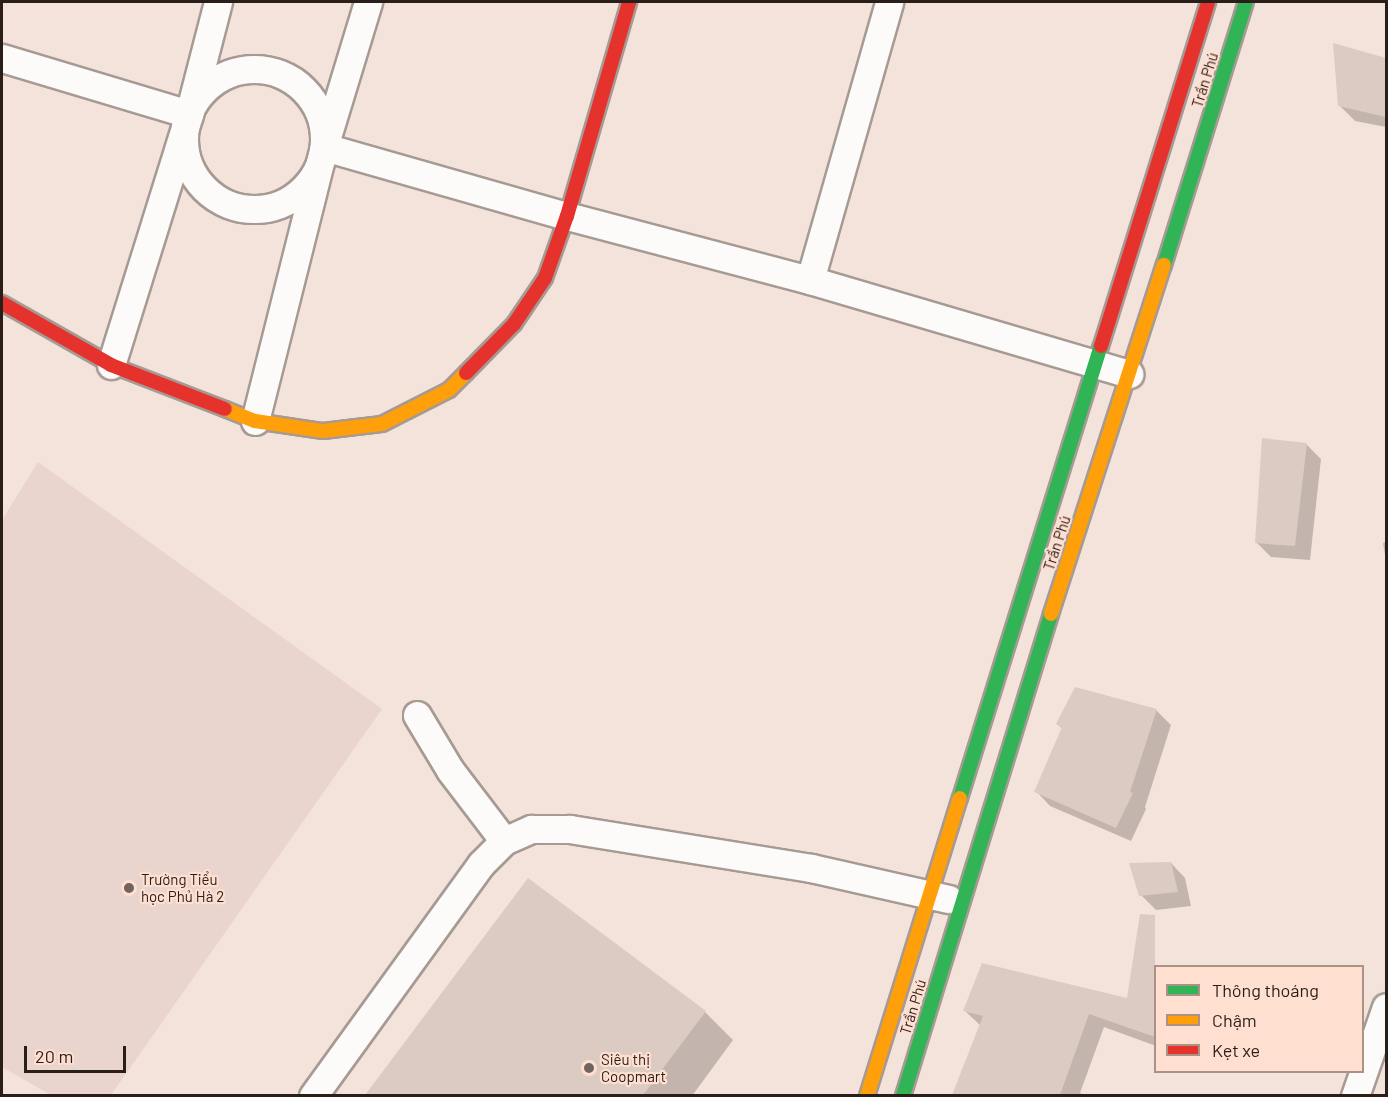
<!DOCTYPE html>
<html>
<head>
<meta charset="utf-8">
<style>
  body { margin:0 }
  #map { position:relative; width:1388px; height:1097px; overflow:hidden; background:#f4e3da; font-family:Barlow,sans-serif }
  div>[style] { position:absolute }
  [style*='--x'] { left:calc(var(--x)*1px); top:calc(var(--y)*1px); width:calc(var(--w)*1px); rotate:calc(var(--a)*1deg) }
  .education>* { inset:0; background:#ead4ce }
  .shadow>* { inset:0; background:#0003 }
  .building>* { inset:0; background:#dccbc3 }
  .roads { filter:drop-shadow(2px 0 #a69a94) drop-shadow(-2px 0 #a69a94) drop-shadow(0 2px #a69a94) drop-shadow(0 -2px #a69a94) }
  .street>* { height:27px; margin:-13.5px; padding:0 13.5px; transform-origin:13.5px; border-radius:13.5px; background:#fdfbf9 }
  .street>.ring { margin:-13.5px; padding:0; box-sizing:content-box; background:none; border:27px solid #fdfbf9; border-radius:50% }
  .fast>* { height:14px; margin:-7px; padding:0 7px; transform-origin:7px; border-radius:7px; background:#30b455 }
  .slow>* { height:14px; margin:-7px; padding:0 7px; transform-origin:7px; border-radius:7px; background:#ff9f0a }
  .jam>* { height:14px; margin:-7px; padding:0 7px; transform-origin:7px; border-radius:7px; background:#e5322d }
  .dots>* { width:16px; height:16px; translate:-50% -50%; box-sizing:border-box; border:3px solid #ffdfd0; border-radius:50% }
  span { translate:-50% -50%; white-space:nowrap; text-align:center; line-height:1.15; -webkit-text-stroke:4.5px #ffdfd0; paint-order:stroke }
  .street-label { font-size:15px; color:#2a1e19 }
  .poi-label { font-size:15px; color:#2a1e19 }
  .left { translate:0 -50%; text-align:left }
  .frame { position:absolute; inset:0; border:3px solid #2a1e19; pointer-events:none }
  .legend { position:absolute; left:1154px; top:965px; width:210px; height:108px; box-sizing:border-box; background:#ffdfd0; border:2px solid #aa9287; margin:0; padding:8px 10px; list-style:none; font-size:18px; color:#2a1e19 }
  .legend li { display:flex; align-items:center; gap:12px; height:30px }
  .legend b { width:30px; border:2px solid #aa9287 }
  .scale { position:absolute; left:24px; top:1046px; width:102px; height:27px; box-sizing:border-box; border:3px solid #2a1e19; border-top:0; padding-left:8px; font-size:18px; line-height:21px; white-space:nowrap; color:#2a1e19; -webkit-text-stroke:4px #ffdfd0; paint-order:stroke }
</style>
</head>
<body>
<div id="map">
  <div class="education">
    <i style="clip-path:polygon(38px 462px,382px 709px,111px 1095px,51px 1095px,2px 1067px,2px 520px)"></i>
  </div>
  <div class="shadow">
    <i style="clip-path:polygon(1335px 45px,1386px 60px,1386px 127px,1355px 121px,1340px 106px)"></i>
    <i style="clip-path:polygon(1306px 444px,1321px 459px,1310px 560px,1271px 557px,1256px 542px)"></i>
    <i style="clip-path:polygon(1386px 542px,1386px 561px,1383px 543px)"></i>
    <i style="clip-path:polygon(1076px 689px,1157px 711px,1171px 725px,1145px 807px,1146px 809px,1131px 841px,1050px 806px,1036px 791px,1063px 729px,1057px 724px)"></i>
    <i style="clip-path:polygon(1171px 863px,1185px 878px,1191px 906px,1156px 910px,1141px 895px)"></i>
    <i style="clip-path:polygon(528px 880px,705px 1012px,733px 1040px,692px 1096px,367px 1096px)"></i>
    <i style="clip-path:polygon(1134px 960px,1156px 967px,1156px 1046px,1104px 1027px,1080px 1093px,1086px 1096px,954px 1096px,981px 1026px,965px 1011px,1128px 999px)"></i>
  </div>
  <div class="building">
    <i style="clip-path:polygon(1333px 43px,1386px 58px,1386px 117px,1338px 106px)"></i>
    <i style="clip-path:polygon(1262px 438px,1307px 443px,1295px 546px,1255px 543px)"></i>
    <i style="clip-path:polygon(1075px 687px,1157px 709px,1130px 792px,1133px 793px,1116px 828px,1034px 792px,1062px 727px,1056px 724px)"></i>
    <i style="clip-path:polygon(1171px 862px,1178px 892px,1139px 896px,1129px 863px)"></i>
    <i style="clip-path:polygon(528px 878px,706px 1011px,643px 1095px,365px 1095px)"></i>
    <i style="clip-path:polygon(1140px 914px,1155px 915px,1155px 1037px,1089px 1014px,1060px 1095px,952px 1095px,983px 1016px,963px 1011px,982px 963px,1127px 998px)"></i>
  </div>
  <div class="roads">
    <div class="street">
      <i style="--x:2;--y:58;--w:195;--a:16.7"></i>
      <i class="ring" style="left:184px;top:69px;width:113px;height:113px"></i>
      <i style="--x:324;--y:147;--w:253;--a:15.9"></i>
      <i style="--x:567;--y:216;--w:251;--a:14.8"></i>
      <i style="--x:810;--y:280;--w:333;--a:16.4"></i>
      <i style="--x:810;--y:280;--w:289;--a:-74.1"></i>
      <i style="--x:111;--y:365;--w:263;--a:-72.7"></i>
      <i style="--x:189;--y:114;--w:116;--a:-75.5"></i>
      <i style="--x:255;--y:421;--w:283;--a:-75.9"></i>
      <i style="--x:324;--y:147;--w:152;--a:-73.1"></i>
      <i style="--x:417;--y:715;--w:64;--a:59"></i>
      <i style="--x:450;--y:770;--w:89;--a:52.7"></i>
      <i style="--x:313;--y:1096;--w:286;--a:-54.1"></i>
      <i style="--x:481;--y:864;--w:33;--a:-45"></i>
      <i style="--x:504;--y:841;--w:30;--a:-24"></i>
      <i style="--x:531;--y:829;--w:39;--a:0"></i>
      <i style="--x:570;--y:829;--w:244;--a:9.2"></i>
      <i style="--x:811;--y:868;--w:141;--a:12.7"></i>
      <i style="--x:1355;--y:1096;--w:94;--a:-70.8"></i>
    </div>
    <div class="fast">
      <i style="--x:1164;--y:265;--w:275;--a:-72.7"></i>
      <i style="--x:960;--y:798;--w:473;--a:-72.7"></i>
      <i style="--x:903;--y:1096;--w:504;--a:-72.93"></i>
    </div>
    <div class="slow">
      <i style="--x:225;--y:409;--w:32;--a:22"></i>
      <i style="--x:255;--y:421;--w:69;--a:8.4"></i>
      <i style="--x:323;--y:431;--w:59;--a:-6.8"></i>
      <i style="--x:382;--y:424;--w:75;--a:-26.9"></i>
      <i style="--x:449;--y:390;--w:24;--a:-45"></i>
      <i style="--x:1051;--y:614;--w:367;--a:-72.1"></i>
      <i style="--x:867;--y:1096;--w:312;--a:-72.7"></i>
    </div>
    <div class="jam">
      <i style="--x:2;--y:303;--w:125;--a:29.6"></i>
      <i style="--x:111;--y:365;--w:122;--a:21.1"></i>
      <i style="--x:1101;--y:346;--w:360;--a:-72.7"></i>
      <i style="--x:466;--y:373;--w:69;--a:-45.6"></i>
      <i style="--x:514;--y:324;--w:55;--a:-56"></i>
      <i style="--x:545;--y:278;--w:66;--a:-70.5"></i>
      <i style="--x:567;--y:216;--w:223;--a:-73.8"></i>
    </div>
  </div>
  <div class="dots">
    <i style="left:129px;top:888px;background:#71635d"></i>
    <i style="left:589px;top:1068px;background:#71635d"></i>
  </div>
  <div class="street-label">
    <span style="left:1205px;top:80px;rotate:-73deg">Trần Phú</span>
    <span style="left:1057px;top:543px;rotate:-72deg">Trần Phú</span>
    <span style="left:913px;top:1007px;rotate:-73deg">Trần Phú</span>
  </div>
  <div class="poi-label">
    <span class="left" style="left:141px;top:888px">Trường Tiểu<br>học Phủ Hà 2</span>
    <span class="left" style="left:601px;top:1068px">Siêu thị<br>Coopmart</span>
  </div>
  <div class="frame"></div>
  <ul class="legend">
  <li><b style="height:8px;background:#30b455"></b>Thông thoáng</li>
  <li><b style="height:8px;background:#ff9f0a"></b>Chậm</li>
  <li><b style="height:8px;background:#e5322d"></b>Kẹt xe</li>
  </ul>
  <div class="scale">20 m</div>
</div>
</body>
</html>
